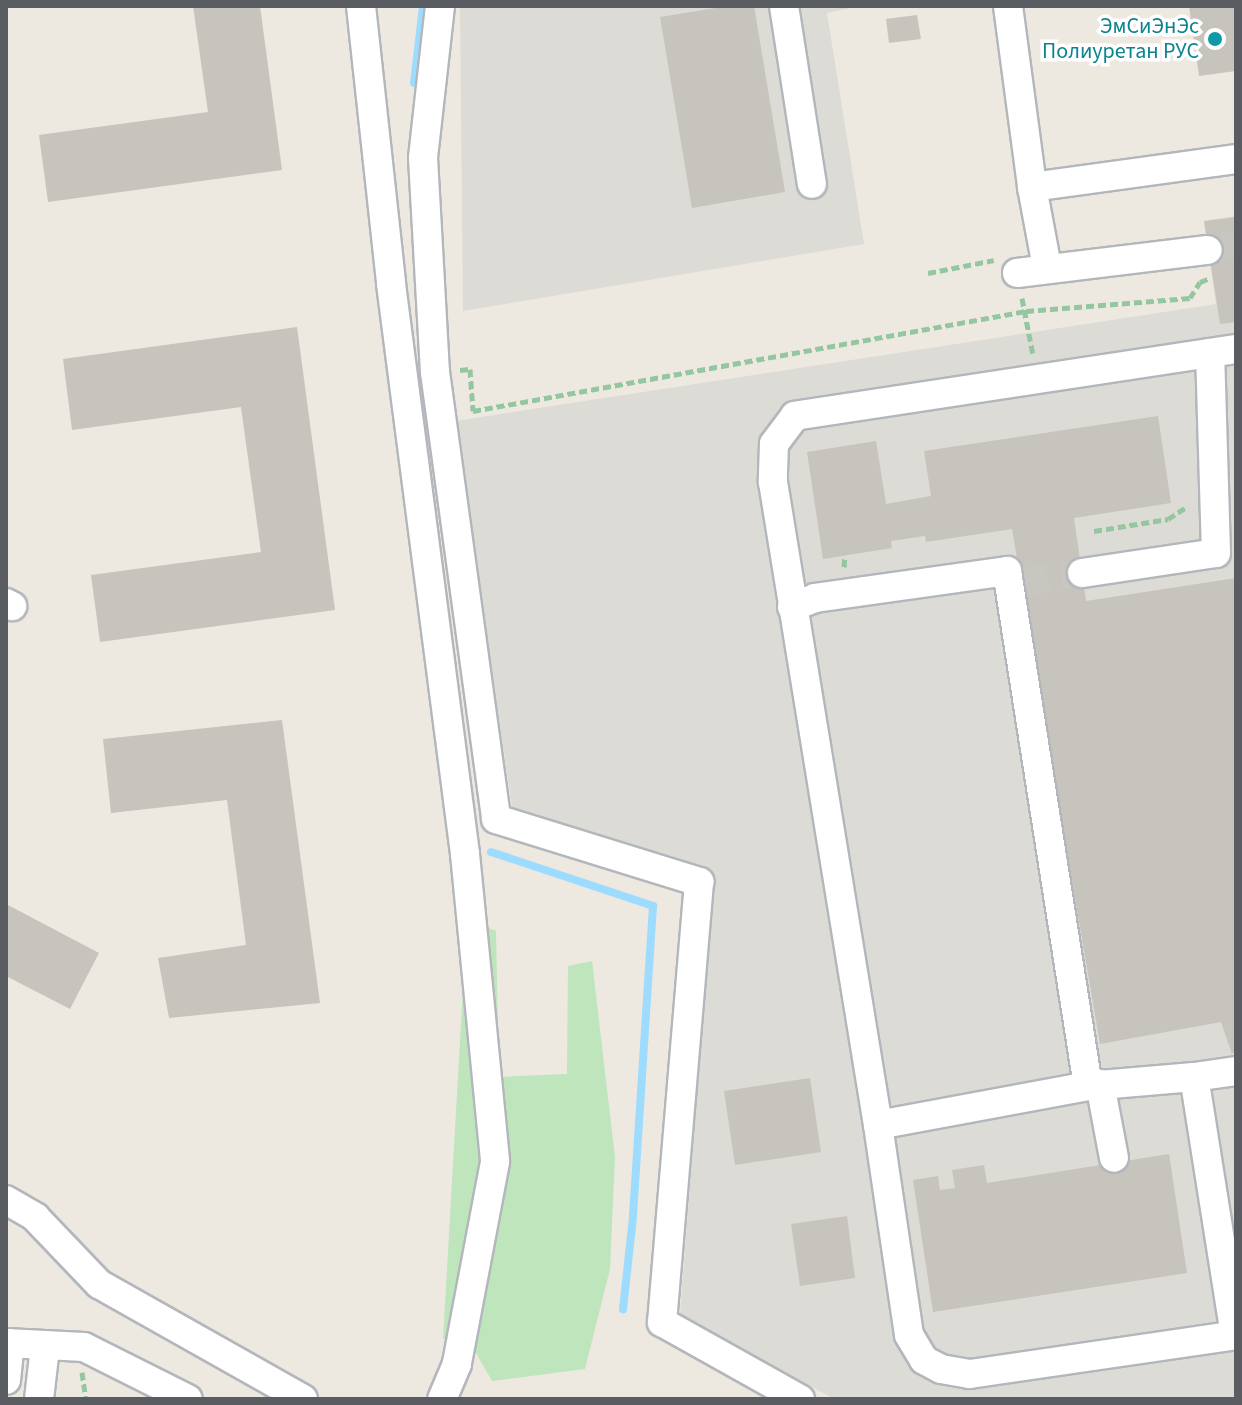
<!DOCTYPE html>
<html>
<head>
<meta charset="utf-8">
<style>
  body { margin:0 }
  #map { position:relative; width:1242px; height:1405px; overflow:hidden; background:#ede9e0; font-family:"Source Sans 3",sans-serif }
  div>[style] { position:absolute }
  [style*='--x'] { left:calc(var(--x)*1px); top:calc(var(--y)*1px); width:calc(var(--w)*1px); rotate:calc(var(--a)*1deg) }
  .industrial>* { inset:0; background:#dddbd5 }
  .green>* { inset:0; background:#bee5bb }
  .stream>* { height:8px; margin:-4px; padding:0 4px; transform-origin:4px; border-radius:4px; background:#9edcff }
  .building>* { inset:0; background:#c7c3bd }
  .minor-tunnel>* { height:28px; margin-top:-14px; transform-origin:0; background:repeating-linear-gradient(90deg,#c8c6c0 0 28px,transparent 0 42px) }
  .path>* { height:5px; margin-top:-2.5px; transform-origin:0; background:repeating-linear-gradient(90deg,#94c69f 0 8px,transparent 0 12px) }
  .roads { filter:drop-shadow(2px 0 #b3b7bb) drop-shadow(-2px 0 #b3b7bb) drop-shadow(0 2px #b3b7bb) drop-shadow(0 -2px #b3b7bb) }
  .minor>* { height:28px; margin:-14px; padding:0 14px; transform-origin:14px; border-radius:14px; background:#fff }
  .dots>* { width:22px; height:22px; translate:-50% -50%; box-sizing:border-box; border:4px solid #fff; border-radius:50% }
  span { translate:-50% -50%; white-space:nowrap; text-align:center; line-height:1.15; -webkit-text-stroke:7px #fff; paint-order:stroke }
  .culture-label { font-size:22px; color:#0d838f }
  .right { translate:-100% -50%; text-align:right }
  .frame { position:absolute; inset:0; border:8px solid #595d62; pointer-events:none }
</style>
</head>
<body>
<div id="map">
  <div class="industrial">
    <i style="clip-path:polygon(460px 6px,860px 6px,827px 13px,864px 244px,463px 311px)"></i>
    <i style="clip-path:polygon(1236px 216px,1236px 1399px,834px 1399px,680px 1314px,713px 888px,707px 872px,513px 814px,455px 421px,1216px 304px,1204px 221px)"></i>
  </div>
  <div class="green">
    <i style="clip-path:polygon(467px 919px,496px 931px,499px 1077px,567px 1074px,568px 966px,592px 961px,615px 1157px,610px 1269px,585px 1369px,492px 1381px,469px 1341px,443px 1339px)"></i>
  </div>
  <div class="stream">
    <i style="--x:414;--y:83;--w:78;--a:-83.3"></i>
    <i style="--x:491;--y:852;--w:171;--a:18.4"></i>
    <i style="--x:653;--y:906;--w:312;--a:93.7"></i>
    <i style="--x:633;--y:1217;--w:93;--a:96.2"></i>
  </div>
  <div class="building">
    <i style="clip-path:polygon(193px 6px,260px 6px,282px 170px,48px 202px,39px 135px,208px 112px)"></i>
    <i style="clip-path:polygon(728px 6px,754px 6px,785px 192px,692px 208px,660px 17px)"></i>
    <i style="clip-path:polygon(1189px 6px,1236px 6px,1236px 71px,1199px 76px)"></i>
    <i style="clip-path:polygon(917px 15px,921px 39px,889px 43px,886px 19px)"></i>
    <i style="clip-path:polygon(1236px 217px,1236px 322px,1220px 324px,1204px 221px)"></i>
    <i style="clip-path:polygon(297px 327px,335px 610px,100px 642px,91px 575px,261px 552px,241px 407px,72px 430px,63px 359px)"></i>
    <i style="clip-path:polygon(1158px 416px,1171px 503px,1074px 518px,1086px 601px,1236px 578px,1236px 1050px,1232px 1054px,1221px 1022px,1100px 1044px,1012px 529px,926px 542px,925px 536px,891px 541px,892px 548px,823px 559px,807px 452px,876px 441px,886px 504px,931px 496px,924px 451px)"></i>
    <i style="clip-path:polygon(282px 720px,320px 1003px,169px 1018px,158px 958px,246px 945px,227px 800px,111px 813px,103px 739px)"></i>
    <i style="clip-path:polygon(6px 904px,99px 953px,70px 1009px,6px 976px)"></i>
    <i style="clip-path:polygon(810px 1078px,821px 1152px,735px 1165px,724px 1091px)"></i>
    <i style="clip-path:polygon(1169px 1154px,1187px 1273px,933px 1312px,913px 1180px,938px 1176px,940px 1190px,955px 1188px,952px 1170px,984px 1165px,987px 1183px)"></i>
    <i style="clip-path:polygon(847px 1216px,855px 1278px,800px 1286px,791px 1224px)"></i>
  </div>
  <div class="minor-tunnel">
    <i style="--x:1208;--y:250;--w:28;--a:-10"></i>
    <i style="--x:1020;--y:582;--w:63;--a:-8.3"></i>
  </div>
  <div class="path">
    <i style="--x:928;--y:273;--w:67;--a:-11.1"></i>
    <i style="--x:1022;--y:298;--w:58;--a:79.1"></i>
    <i style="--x:460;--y:370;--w:10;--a:-6"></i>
    <i style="--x:470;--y:369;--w:42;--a:85.9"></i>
    <i style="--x:473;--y:411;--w:562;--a:-10.25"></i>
    <i style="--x:1026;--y:311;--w:165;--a:-4.5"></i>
    <i style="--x:1190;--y:298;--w:19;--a:-58"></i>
    <i style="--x:1200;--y:282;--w:9;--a:-21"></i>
    <i style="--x:1094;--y:531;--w:75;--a:-9.2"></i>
    <i style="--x:1168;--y:519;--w:24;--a:-33"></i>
    <i style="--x:844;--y:567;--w:11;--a:-85"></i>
    <i style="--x:82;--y:1372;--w:27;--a:82"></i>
  </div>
  <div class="roads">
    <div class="minor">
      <i style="--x:361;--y:6;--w:280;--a:83.8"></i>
      <i style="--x:391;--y:284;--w:575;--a:82.6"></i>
      <i style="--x:465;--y:854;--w:309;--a:84.4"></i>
      <i style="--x:495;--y:1162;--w:206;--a:100.7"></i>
      <i style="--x:457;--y:1364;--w:38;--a:113"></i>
      <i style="--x:440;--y:6;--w:153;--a:96.4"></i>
      <i style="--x:423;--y:158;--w:214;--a:86.8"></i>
      <i style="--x:435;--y:372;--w:451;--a:82.2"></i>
      <i style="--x:496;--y:819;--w:213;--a:17.2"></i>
      <i style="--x:699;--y:882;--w:442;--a:94.8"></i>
      <i style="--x:662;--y:1322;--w:158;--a:29.2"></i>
      <i style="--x:784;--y:6;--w:180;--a:81.1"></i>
      <i style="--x:1008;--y:6;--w:183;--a:82.4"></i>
      <i style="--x:1032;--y:187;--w:206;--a:-7.8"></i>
      <i style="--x:1032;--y:187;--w:81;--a:79.4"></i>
      <i style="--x:1017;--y:273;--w:192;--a:-6.9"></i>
      <i style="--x:1236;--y:349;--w:446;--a:171.4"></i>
      <i style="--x:795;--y:416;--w:35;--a:127"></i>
      <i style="--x:774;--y:444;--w:38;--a:92"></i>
      <i style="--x:773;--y:482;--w:652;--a:80.73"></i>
      <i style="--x:878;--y:1125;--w:212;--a:81.6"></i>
      <i style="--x:909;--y:1335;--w:29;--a:59"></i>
      <i style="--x:924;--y:1360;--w:19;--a:28"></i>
      <i style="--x:941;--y:1369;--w:29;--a:10"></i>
      <i style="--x:970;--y:1374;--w:269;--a:-8.3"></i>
      <i style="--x:1082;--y:573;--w:135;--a:-8.5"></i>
      <i style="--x:1216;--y:553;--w:200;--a:-91.7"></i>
      <i style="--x:6;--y:603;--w:7;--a:27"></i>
      <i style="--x:792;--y:607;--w:25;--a:-21"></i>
      <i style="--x:815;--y:598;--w:194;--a:-8"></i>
      <i style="--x:1007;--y:571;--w:521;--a:81.06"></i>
      <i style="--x:1100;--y:1084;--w:75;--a:79.3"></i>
      <i style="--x:878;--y:1125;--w:214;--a:-10.5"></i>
      <i style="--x:1088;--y:1086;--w:106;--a:-4.9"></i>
      <i style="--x:6;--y:1200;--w:34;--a:30"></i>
      <i style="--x:35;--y:1217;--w:93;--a:46.3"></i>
      <i style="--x:99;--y:1284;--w:234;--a:29.4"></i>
      <i style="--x:1235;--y:1335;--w:261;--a:-99"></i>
      <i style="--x:1194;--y:1077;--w:42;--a:-8.1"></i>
      <i style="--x:6;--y:1343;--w:78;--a:2.9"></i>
      <i style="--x:84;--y:1347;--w:116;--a:26.6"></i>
      <i style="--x:6;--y:1380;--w:37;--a:-84"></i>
      <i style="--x:39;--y:1399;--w:52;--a:-83.4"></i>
    </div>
  </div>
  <div class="dots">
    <i style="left:1215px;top:39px;background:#0f9aa8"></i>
  </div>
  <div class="culture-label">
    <span class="right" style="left:1199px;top:39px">ЭмСиЭнЭс<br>Полиуретан РУС</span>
  </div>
  <div class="frame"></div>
</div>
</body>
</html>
